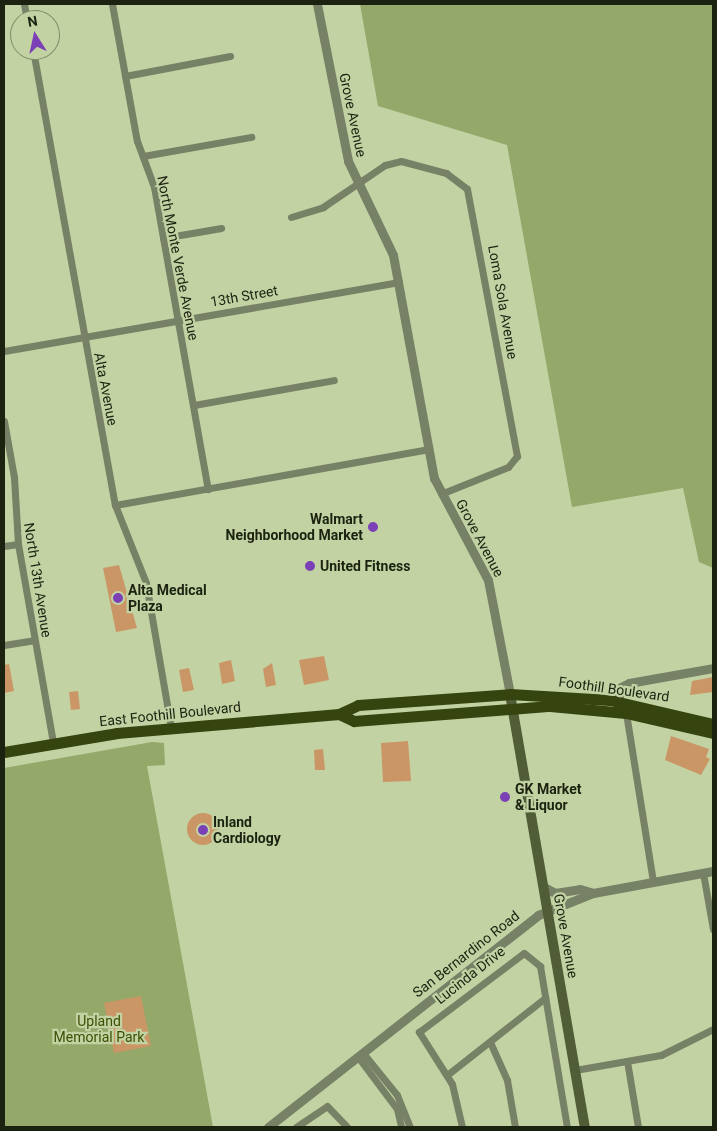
<!DOCTYPE html>
<html>
<head>
<meta charset="utf-8">
<style>
  body { margin:0 }
  #map { position:relative; width:717px; height:1131px; overflow:hidden; background:#c2d2a3; font-family:Roboto,sans-serif }
  div>[style] { position:absolute }
  [style*='--x'] { left:calc(var(--x)*1px); top:calc(var(--y)*1px); width:calc(var(--w)*1px); rotate:calc(var(--a)*1deg) }
  .green>* { inset:0; background:#93a869 }
  .building>* { inset:0; background:#cb9666 }
  .round { border-radius:50% }
  .minor>* { height:7px; margin:-3.5px; padding:0 3.5px; transform-origin:3.5px; border-radius:3.5px; background:#778166 }
  .tertiary>* { height:9px; margin:-4.5px; padding:0 4.5px; transform-origin:4.5px; border-radius:4.5px; background:#778166 }
  .secondary>* { height:10px; margin:-5px; padding:0 5px; transform-origin:5px; border-radius:5px; background:#515d36 }
  .primary>* { height:11px; margin:-5.5px; padding:0 5.5px; transform-origin:5.5px; border-radius:5.5px; background:#364410 }
  .dots>* { width:14px; height:14px; translate:-50% -50%; box-sizing:border-box; border:2px solid #c2d2a3; border-radius:50% }
  span { translate:-50% -50%; white-space:nowrap; text-align:center; line-height:1.15; -webkit-text-stroke:4.5px #c2d2a3; paint-order:stroke }
  .street-label { font-size:14px; color:#1c2210 }
  .poi-label { font-size:14px; color:#1c2210; font-weight:700 }
  .right { translate:-100% -50%; text-align:right }
  .left { translate:0 -50%; text-align:left }
  .park-label { font-size:14px; color:#3d4f03 }
  .frame { position:absolute; inset:0; border:5px solid #1c2210; pointer-events:none }
  .north { position:absolute; left:10px; top:10px; width:50px; height:50px; box-sizing:border-box; background:#c2d2a3; border:1px solid #808c68; border-radius:50%; rotate:350deg; font-size:14px; font-weight:700; line-height:20px; text-align:center; color:#1c2210 }
  .north::after { content:''; display:block; margin:auto; width:18px; height:22px; background:#7b40b6; clip-path:polygon(50% 0,100% 100%,50% 72%,0 100%) }
</style>
</head>
<body>
<div id="map">
  <div class="green">
    <i style="clip-path:polygon(360px 4px,713px 4px,713px 568px,699px 562px,683px 488px,572px 507px,507px 145px,378px 106px)"></i>
    <i style="clip-path:polygon(152px 742px,164px 743px,165px 765px,147px 766px,213px 1127px,4px 1127px,4px 768px)"></i>
  </div>
  <div class="building">
    <i style="clip-path:polygon(119px 565px,137px 628px,116px 632px,103px 568px)"></i>
    <i style="clip-path:polygon(324px 656px,329px 680px,304px 685px,299px 660px)"></i>
    <i style="clip-path:polygon(231px 660px,235px 681px,222px 684px,219px 663px)"></i>
    <i style="clip-path:polygon(272px 663px,276px 685px,266px 687px,263px 669px)"></i>
    <i style="clip-path:polygon(9px 664px,14px 691px,4px 693px,4px 665px)"></i>
    <i style="clip-path:polygon(189px 668px,194px 690px,183px 692px,179px 670px)"></i>
    <i style="clip-path:polygon(713px 677px,713px 692px,690px 695px,692px 681px)"></i>
    <i style="clip-path:polygon(78px 691px,80px 709px,71px 710px,69px 692px)"></i>
    <i style="clip-path:polygon(671px 736px,709px 749px,706px 757px,710px 759px,701px 775px,665px 760px)"></i>
    <i style="clip-path:polygon(408px 741px,411px 781px,383px 782px,381px 743px)"></i>
    <i style="clip-path:polygon(323px 749px,325px 770px,315px 770px,314px 750px)"></i>
    <i class="round" style="left:187px;top:813px;width:32px;height:32px"></i>
    <i style="clip-path:polygon(141px 996px,151px 1046px,114px 1053px,104px 1003px)"></i>
  </div>
  <div class="minor">
    <i style="--x:24;--y:4;--w:16;--a:79"></i>
    <i style="--x:112;--y:4;--w:139;--a:79.7"></i>
    <i style="--x:137;--y:141;--w:49;--a:69.7"></i>
    <i style="--x:154;--y:187;--w:307;--a:79.9"></i>
    <i style="--x:33;--y:50;--w:462;--a:79.8"></i>
    <i style="--x:115;--y:505;--w:84;--a:68.3"></i>
    <i style="--x:146;--y:583;--w:147;--a:80.2"></i>
    <i style="--x:125;--y:76;--w:107;--a:-10.8"></i>
    <i style="--x:143;--y:156;--w:110;--a:-10"></i>
    <i style="--x:291;--y:217;--w:34;--a:-17"></i>
    <i style="--x:323;--y:207;--w:75;--a:-34.1"></i>
    <i style="--x:385;--y:165;--w:16;--a:-14"></i>
    <i style="--x:401;--y:161;--w:47;--a:14.9"></i>
    <i style="--x:446;--y:173;--w:26;--a:37"></i>
    <i style="--x:467;--y:189;--w:272;--a:79.4"></i>
    <i style="--x:517;--y:456;--w:14;--a:129"></i>
    <i style="--x:508;--y:467;--w:72;--a:158.1"></i>
    <i style="--x:163;--y:238;--w:59;--a:-9.8"></i>
    <i style="--x:4;--y:351;--w:401;--a:-9.9"></i>
    <i style="--x:194;--y:405;--w:142;--a:-10.1"></i>
    <i style="--x:4;--y:421;--w:57;--a:79.9"></i>
    <i style="--x:14;--y:477;--w:67;--a:86.6"></i>
    <i style="--x:18;--y:544;--w:202;--a:80"></i>
    <i style="--x:115;--y:505;--w:319;--a:-10.1"></i>
    <i style="--x:4;--y:546;--w:14;--a:-8"></i>
    <i style="--x:4;--y:645;--w:30;--a:-9"></i>
    <i style="--x:626;--y:713;--w:171;--a:80.9"></i>
    <i style="--x:703;--y:873;--w:57;--a:79.9"></i>
    <i style="--x:490;--y:1042;--w:42;--a:65.9"></i>
    <i style="--x:507;--y:1080;--w:48;--a:80.3"></i>
    <i style="--x:363;--y:1053;--w:54;--a:51"></i>
    <i style="--x:397;--y:1095;--w:35;--a:68"></i>
    <i style="--x:358;--y:1057;--w:65;--a:53.1"></i>
    <i style="--x:397;--y:1109;--w:18;--a:77"></i>
    <i style="--x:627;--y:1061;--w:67;--a:80.5"></i>
    <i style="--x:575;--y:1070;--w:87;--a:-9.9"></i>
    <i style="--x:661;--y:1055;--w:58;--a:-26.6"></i>
    <i style="--x:447;--y:1075;--w:125;--a:-38.2"></i>
    <i style="--x:296;--y:1127;--w:37;--a:-34"></i>
    <i style="--x:327;--y:1106;--w:29;--a:46"></i>
    <i style="--x:462;--y:1127;--w:44;--a:-103.1"></i>
    <i style="--x:452;--y:1084;--w:62;--a:-122.4"></i>
    <i style="--x:419;--y:1032;--w:131;--a:-37"></i>
    <i style="--x:524;--y:953;--w:21;--a:39"></i>
    <i style="--x:540;--y:966;--w:163;--a:80.5"></i>
  </div>
  <div class="tertiary">
    <i style="--x:317;--y:4;--w:160;--a:78.8"></i>
    <i style="--x:348;--y:161;--w:104;--a:64.4"></i>
    <i style="--x:393;--y:255;--w:227;--a:79.6"></i>
    <i style="--x:434;--y:478;--w:115;--a:62.1"></i>
    <i style="--x:488;--y:580;--w:116;--a:79.1"></i>
    <i style="--x:618;--y:701;--w:14;--a:-78"></i>
    <i style="--x:621;--y:687;--w:9;--a:-27"></i>
    <i style="--x:629;--y:683;--w:85;--a:-10.1"></i>
    <i style="--x:544;--y:887;--w:13;--a:29"></i>
    <i style="--x:555;--y:893;--w:25;--a:-9"></i>
    <i style="--x:580;--y:889;--w:14;--a:17"></i>
    <i style="--x:268;--y:1127;--w:343;--a:-38.1"></i>
    <i style="--x:538;--y:915;--w:59;--a:-21.8"></i>
    <i style="--x:593;--y:893;--w:122;--a:-10.4"></i>
  </div>
  <div class="secondary">
    <i style="--x:510;--y:694;--w:439;--a:80.2"></i>
  </div>
  <div class="primary">
    <i style="--x:339;--y:714;--w:17;--a:25"></i>
    <i style="--x:354;--y:721;--w:197;--a:-4.4"></i>
    <i style="--x:550;--y:706;--w:76;--a:5.3"></i>
    <i style="--x:626;--y:713;--w:89;--a:12.9"></i>
    <i style="--x:4;--y:752;--w:115;--a:-9.5"></i>
    <i style="--x:117;--y:733;--w:223;--a:-4.9"></i>
    <i style="--x:339;--y:714;--w:21;--a:-25"></i>
    <i style="--x:358;--y:705;--w:152;--a:-4.1"></i>
    <i style="--x:510;--y:694;--w:100;--a:3.4"></i>
    <i style="--x:610;--y:700;--w:106;--a:13.1"></i>
  </div>
  <div class="dots">
    <i style="left:373px;top:527px;background:#7b40b6"></i>
    <i style="left:310px;top:566px;background:#7b40b6"></i>
    <i style="left:118px;top:598px;background:#7b40b6"></i>
    <i style="left:505px;top:797px;background:#7b40b6"></i>
    <i style="left:203px;top:830px;background:#7b40b6"></i>
  </div>
  <div class="street-label">
    <span style="left:353px;top:115px;rotate:78deg">Grove Avenue</span>
    <span style="left:178px;top:258px;rotate:79deg">North Monte Verde Avenue</span>
    <span style="left:244px;top:296px;rotate:-10deg">13th Street</span>
    <span style="left:503px;top:302px;rotate:80deg">Loma Sola Avenue</span>
    <span style="left:106px;top:389px;rotate:79deg">Alta Avenue</span>
    <span style="left:480px;top:538px;rotate:62deg">Grove Avenue</span>
    <span style="left:38px;top:580px;rotate:81deg">North 13th Avenue</span>
    <span style="left:614px;top:689px;rotate:8deg">Foothill Boulevard</span>
    <span style="left:170px;top:714px;rotate:-6deg">East Foothill Boulevard</span>
    <span style="left:566px;top:936px;rotate:80deg">Grove Avenue</span>
    <span style="left:466px;top:954px;rotate:-38deg">San Bernardino Road</span>
    <span style="left:470px;top:975px;rotate:-38deg">Lucinda Drive</span>
  </div>
  <div class="poi-label">
    <span class="right" style="left:363px;top:527px">Walmart<br>Neighborhood Market</span>
    <span class="left" style="left:320px;top:566px">United Fitness</span>
    <span class="left" style="left:128px;top:598px">Alta Medical<br>Plaza</span>
    <span class="left" style="left:515px;top:797px">GK Market<br>&amp; Liquor</span>
    <span class="left" style="left:213px;top:830px">Inland<br>Cardiology</span>
  </div>
  <div class="park-label">
    <span style="left:99px;top:1029px">Upland<br>Memorial Park</span>
  </div>
  <div class="frame"></div>
  <div class="north">N</div>
</div>
</body>
</html>
